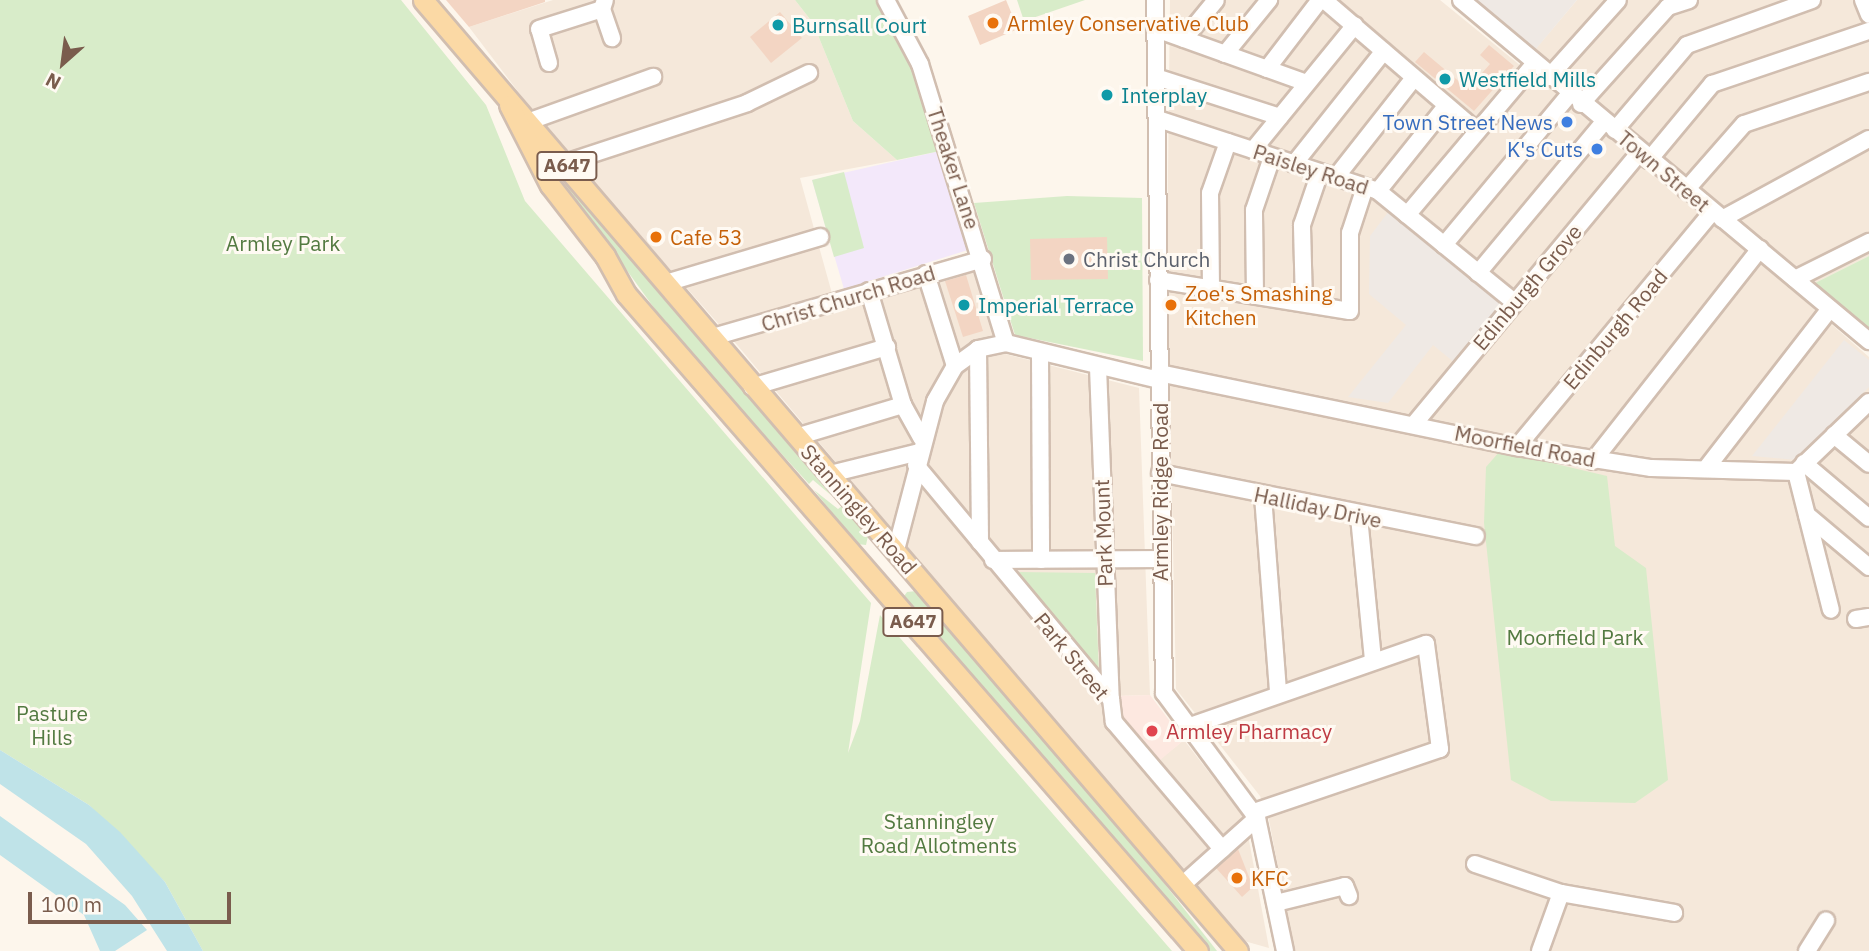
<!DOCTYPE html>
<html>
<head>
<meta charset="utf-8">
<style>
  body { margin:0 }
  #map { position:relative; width:1869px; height:951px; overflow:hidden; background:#fdf6ec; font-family:"IBM Plex Sans",sans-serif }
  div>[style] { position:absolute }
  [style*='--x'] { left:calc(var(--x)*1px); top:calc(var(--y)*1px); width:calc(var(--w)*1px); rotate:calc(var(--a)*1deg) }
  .residential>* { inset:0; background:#f5e8da }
  .commercial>* { inset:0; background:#fde8e0 }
  .industrial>* { inset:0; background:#efe9e4 }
  .education>* { inset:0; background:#f3e8fa }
  .green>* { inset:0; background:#d8ecc9 }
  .water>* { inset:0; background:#bfe3e8 }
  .building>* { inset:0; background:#f3d5c3 }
  .roads { filter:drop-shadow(2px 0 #d1beb0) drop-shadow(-2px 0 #d1beb0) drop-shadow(0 2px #d1beb0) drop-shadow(0 -2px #d1beb0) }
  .minor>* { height:16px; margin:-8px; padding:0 8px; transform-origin:8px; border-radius:8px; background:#fff }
  .major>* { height:19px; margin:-9.5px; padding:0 9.5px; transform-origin:9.5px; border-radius:9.5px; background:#fbd9a5 }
  .dots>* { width:19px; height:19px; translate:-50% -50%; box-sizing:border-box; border:4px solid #fffaf3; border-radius:50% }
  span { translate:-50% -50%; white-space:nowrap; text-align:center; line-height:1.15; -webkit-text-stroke:6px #fffaf3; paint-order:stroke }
  .shield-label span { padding:2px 5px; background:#fffaf3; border:2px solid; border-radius:5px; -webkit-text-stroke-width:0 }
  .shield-label { font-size:19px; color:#7a5c4d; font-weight:700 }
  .food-label { font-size:21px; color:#c56008 }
  .left { translate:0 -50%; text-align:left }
  .culture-label { font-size:21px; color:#0d838f }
  .shop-label { font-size:21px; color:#366cbe }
  .right { translate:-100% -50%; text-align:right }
  .street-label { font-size:21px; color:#7a5c4d }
  .park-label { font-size:21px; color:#537a41 }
  .worship-label { font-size:21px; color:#5b616d }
  .health-label { font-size:21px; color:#be3a42 }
  .north { position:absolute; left:28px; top:28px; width:70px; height:70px; -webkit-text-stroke:5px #fffaf3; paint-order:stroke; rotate:208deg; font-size:19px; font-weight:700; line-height:28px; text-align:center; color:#7a5c4d }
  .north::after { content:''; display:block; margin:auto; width:24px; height:32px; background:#7a5c4d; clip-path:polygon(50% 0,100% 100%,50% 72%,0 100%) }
  .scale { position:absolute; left:28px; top:892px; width:203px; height:32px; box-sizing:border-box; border:4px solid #7a5c4d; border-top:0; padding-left:9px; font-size:21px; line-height:24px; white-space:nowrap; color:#7a5c4d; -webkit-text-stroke:5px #fffaf3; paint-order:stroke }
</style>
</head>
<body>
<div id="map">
  <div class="residential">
    <i style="clip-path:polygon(553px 0,795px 0,813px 23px,853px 121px,897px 160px,800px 178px,836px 308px,976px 267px,1005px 354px,1139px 388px,1150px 695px,1116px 696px,1159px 760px,1184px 740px,1245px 819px,1269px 948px,1237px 939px,738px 346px,548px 131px,469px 27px)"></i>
    <i style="clip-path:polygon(1170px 0,1440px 0,1521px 66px,1577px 0,1869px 0,1869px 256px,1805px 288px,1800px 297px,1869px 357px,1869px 951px,1294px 951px,1269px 820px,1260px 796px,1176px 689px,1167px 260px)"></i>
  </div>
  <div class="commercial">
    <i style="clip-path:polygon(1150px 695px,1184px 740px,1159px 761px,1117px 710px,1116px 696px)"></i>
  </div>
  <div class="industrial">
    <i style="clip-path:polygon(1473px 0,1577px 0,1535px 50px)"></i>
    <i style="clip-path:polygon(1389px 211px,1505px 305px,1455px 363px,1433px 345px,1388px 403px,1348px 397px,1406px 325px,1369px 294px,1370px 236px)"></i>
    <i style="clip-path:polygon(1844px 340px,1869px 360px,1869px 387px,1796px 460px,1752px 456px)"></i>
  </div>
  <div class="education">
    <i style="clip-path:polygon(940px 151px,971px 249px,844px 289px,812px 180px)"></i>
  </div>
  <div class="green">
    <i style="clip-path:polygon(0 0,401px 0,486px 105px,525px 201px,871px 603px,848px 753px,860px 721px,880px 615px,1172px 951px,203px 951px,165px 882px,89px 805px,0 750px)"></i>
    <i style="clip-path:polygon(795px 0,878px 0,923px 93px,940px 151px,897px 160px,853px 121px,813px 23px)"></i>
    <i style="clip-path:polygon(1017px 0,1085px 0,1024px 21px)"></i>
    <i style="clip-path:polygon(844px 172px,864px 248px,834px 257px,812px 180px)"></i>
    <i style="clip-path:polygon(565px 185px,600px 213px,606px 229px,832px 496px,813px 480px,809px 484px,673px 334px)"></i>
    <i style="clip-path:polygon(1067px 196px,1142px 198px,1143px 361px,1015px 335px,974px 203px)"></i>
    <i style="clip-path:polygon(1869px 256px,1869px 343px,1805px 288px)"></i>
    <i style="clip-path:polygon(1500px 451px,1607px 476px,1615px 546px,1646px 568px,1668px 780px,1635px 803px,1551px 801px,1511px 780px,1484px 523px,1486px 467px)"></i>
    <i style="clip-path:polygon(814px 490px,838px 509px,842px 506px,868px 536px,866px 545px,857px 544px)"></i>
    <i style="clip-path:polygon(1013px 572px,1095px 573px,1099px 676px)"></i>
    <i style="clip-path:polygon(917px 591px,1132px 842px,1217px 951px,1206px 951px,902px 599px,907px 592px)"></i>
  </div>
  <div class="water">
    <i style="clip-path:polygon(0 750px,89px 805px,120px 832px,165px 882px,203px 951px,167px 951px,132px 896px,86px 844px,0 784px)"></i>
    <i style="clip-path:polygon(0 816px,125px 905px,147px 930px,115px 951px,100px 951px,84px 915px,0 855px)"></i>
  </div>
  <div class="building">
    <i style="clip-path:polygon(446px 0,545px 0,545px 2px,469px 27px)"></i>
    <i style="clip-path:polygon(1006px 0,1018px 29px,980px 45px,968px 16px)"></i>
    <i style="clip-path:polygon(780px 12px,802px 38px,771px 63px,750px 37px)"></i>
    <i style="clip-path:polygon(1489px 45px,1514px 66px,1474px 111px,1415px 62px,1424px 52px,1468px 89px,1490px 64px,1480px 55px)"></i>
    <i style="clip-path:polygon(1107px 237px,1108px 279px,1031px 280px,1030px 239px)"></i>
    <i style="clip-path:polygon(966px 275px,983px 331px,963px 337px,945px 281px)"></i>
    <i style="clip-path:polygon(1238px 849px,1253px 887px,1242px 897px,1216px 868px)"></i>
  </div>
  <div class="roads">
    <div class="minor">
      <i style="--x:886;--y:0;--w:72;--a:62"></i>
      <i style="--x:920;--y:64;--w:292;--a:72.9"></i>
      <i style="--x:1155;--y:0;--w:693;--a:89.26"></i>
      <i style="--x:1164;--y:693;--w:156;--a:53.4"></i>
      <i style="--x:1257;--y:818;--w:136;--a:78.1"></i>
      <i style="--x:1324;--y:0;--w:201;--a:40.6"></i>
      <i style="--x:1461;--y:0;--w:532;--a:39.89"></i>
      <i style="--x:1863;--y:0;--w:16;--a:68"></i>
      <i style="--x:602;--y:9;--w:31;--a:71"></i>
      <i style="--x:1156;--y:29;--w:160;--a:19.7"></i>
      <i style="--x:1184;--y:39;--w:50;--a:-50.6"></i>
      <i style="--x:1225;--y:54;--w:70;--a:-50.8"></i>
      <i style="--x:549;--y:63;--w:35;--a:-106"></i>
      <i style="--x:539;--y:29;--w:66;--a:-17.6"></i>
      <i style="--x:602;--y:9;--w:9;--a:-72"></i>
      <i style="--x:1267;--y:69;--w:87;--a:-52.5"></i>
      <i style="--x:1156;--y:77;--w:130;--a:17.9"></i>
      <i style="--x:1549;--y:77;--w:103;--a:-48.1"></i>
      <i style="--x:1581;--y:104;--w:130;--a:-48.1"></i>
      <i style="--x:1668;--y:7;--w:22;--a:-18"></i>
      <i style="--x:1158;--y:119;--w:231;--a:18.1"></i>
      <i style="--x:1378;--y:191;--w:176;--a:39.2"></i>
      <i style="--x:530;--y:121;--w:131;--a:-19.7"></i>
      <i style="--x:1615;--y:130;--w:111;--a:-49.7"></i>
      <i style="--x:1687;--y:45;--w:133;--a:-19.8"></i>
      <i style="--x:1253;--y:150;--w:161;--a:-50.8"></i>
      <i style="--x:1649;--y:160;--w:99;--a:-50.3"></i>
      <i style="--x:1712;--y:84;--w:166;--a:-18.7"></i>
      <i style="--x:565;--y:163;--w:192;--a:-18.2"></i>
      <i style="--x:747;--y:103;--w:69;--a:-25.8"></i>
      <i style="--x:1294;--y:164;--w:144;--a:-51.5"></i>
      <i style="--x:1336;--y:177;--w:126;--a:-51.8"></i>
      <i style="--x:1686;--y:190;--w:88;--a:-48.7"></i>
      <i style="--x:1744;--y:124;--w:132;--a:-18.6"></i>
      <i style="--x:1378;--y:191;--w:109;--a:-51.3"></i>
      <i style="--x:1407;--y:215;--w:197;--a:-49.9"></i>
      <i style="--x:1722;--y:219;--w:167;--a:-28.6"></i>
      <i style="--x:1444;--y:245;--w:195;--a:-50.2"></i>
      <i style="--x:1478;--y:273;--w:197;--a:-50.2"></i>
      <i style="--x:926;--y:274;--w:96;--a:72.5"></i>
      <i style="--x:1795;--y:279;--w:83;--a:-26.6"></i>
      <i style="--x:1158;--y:280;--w:194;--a:9.2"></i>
      <i style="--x:1350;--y:311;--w:78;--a:-90"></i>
      <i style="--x:1350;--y:233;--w:48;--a:-71.9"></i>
      <i style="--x:666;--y:283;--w:161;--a:-16.6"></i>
      <i style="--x:1211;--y:288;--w:95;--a:-90.6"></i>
      <i style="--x:1210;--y:193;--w:54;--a:-70.6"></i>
      <i style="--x:869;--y:291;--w:119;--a:73.4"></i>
      <i style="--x:903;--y:405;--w:38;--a:61"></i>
      <i style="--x:1255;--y:295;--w:85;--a:-90.7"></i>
      <i style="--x:1254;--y:210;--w:56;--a:-71.2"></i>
      <i style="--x:1304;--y:303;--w:78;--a:-91.5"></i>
      <i style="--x:1302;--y:225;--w:56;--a:-71.2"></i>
      <i style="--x:713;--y:337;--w:281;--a:-16.1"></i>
      <i style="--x:978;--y:349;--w:193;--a:89.4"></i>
      <i style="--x:1040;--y:354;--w:206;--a:89.7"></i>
      <i style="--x:1098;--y:367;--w:332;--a:87.8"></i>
      <i style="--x:1159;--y:373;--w:366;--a:11.7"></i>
      <i style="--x:1517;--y:447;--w:136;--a:8.9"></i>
      <i style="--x:1651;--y:468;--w:145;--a:1.6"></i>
      <i style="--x:1796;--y:472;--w:101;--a:-43.8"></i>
      <i style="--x:752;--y:387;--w:141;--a:-16.5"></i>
      <i style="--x:1415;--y:423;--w:352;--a:-50.3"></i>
      <i style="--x:1834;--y:435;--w:45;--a:39.6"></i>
      <i style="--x:796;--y:437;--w:112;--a:-16.7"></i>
      <i style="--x:1517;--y:447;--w:305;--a:-50.3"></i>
      <i style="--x:1593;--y:461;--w:270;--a:-51.8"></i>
      <i style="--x:1804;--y:463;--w:85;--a:40.2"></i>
      <i style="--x:916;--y:465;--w:305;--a:50.2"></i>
      <i style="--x:1111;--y:699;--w:23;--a:83"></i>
      <i style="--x:1114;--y:722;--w:167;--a:49.6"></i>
      <i style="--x:1708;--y:466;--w:199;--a:-52.2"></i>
      <i style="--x:1796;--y:472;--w:142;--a:75.8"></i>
      <i style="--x:1160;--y:473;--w:322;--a:11.3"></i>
      <i style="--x:830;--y:474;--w:92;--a:-13.9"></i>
      <i style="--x:1263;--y:496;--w:198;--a:85.6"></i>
      <i style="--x:1807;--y:515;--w:81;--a:40"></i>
      <i style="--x:1359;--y:517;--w:144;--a:84.4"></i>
      <i style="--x:896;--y:550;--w:154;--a:-75.3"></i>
      <i style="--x:935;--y:401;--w:40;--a:-60.3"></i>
      <i style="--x:955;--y:366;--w:29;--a:-36"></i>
      <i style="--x:978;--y:349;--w:29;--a:-12"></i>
      <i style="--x:1006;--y:343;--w:157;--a:13.6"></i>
      <i style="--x:993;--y:560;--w:166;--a:-0.3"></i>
      <i style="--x:1856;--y:619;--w:13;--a:-9"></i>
      <i style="--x:1190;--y:726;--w:250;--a:-19.2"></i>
      <i style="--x:1426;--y:644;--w:106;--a:82.4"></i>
      <i style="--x:1440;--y:749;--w:196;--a:161.3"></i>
      <i style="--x:1475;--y:864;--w:91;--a:18.6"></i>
      <i style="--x:1561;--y:893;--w:62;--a:109.9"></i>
      <i style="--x:1181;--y:886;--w:102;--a:-41.8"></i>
      <i style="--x:1561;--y:893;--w:115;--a:10"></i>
      <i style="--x:1276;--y:903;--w:71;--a:-13.8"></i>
      <i style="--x:1345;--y:886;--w:11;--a:68"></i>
      <i style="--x:1807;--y:951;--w:36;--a:-58"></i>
    </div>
    <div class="major">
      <i style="--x:423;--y:0;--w:1252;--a:49.4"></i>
      <i style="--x:509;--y:105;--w:90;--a:62.9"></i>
      <i style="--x:550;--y:185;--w:90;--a:52.2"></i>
      <i style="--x:605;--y:256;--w:43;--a:61.1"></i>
      <i style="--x:626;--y:294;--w:871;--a:48.96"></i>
    </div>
  </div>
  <div class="dots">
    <i style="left:993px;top:23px;background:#e8710a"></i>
    <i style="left:778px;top:25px;background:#0f9aa8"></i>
    <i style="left:1445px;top:79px;background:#0f9aa8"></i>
    <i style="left:1107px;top:95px;background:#0f9aa8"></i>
    <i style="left:1567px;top:122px;background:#3f7fe0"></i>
    <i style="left:1597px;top:149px;background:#3f7fe0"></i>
    <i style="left:656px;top:237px;background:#e8710a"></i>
    <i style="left:1069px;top:259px;background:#6b7280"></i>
    <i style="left:964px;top:305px;background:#0f9aa8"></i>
    <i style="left:1171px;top:305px;background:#e8710a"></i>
    <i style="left:1152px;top:731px;background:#e0444e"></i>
    <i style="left:1237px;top:878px;background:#e8710a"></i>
  </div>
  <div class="shield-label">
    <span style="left:567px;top:166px">A647</span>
    <span style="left:913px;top:622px">A647</span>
  </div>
  <div class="food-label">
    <span class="left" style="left:1007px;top:23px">Armley Conservative Club</span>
    <span class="left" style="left:670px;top:237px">Cafe 53</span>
    <span class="left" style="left:1185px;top:305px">Zoe's Smashing<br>Kitchen</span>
    <span class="left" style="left:1251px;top:878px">KFC</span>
  </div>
  <div class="culture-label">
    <span class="left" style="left:792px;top:25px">Burnsall Court</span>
    <span class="left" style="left:1459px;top:79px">Westfield Mills</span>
    <span class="left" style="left:1121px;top:95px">Interplay</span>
    <span class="left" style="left:978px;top:305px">Imperial Terrace</span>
  </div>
  <div class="shop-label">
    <span class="right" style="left:1553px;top:122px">Town Street News</span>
    <span class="right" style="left:1583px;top:149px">K's Cuts</span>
  </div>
  <div class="street-label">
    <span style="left:954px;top:168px;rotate:72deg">Theaker Lane</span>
    <span style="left:1311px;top:169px;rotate:18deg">Paisley Road</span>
    <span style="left:1664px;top:171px;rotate:40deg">Town Street</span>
    <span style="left:1527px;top:287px;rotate:-50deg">Edinburgh Grove</span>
    <span style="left:848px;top:298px;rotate:-17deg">Christ Church Road</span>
    <span style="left:1615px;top:329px;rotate:-50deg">Edinburgh Road</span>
    <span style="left:1525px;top:446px;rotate:11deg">Moorfield Road</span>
    <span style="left:1160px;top:492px;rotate:-90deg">Armley Ridge Road</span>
    <span style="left:1318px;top:507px;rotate:12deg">Halliday Drive</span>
    <span style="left:859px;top:509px;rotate:49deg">Stanningley Road</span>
    <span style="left:1103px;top:533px;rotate:-92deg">Park Mount</span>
    <span style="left:1072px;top:656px;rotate:51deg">Park Street</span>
  </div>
  <div class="park-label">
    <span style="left:283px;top:243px">Armley Park</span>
    <span style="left:1575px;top:637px">Moorfield Park</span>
    <span style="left:52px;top:725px">Pasture<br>Hills</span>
    <span style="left:939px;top:833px">Stanningley<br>Road Allotments</span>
  </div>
  <div class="worship-label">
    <span class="left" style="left:1083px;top:259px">Christ Church</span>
  </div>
  <div class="health-label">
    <span class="left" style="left:1166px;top:731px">Armley Pharmacy</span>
  </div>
  <div class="north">N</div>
  <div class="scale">100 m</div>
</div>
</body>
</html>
